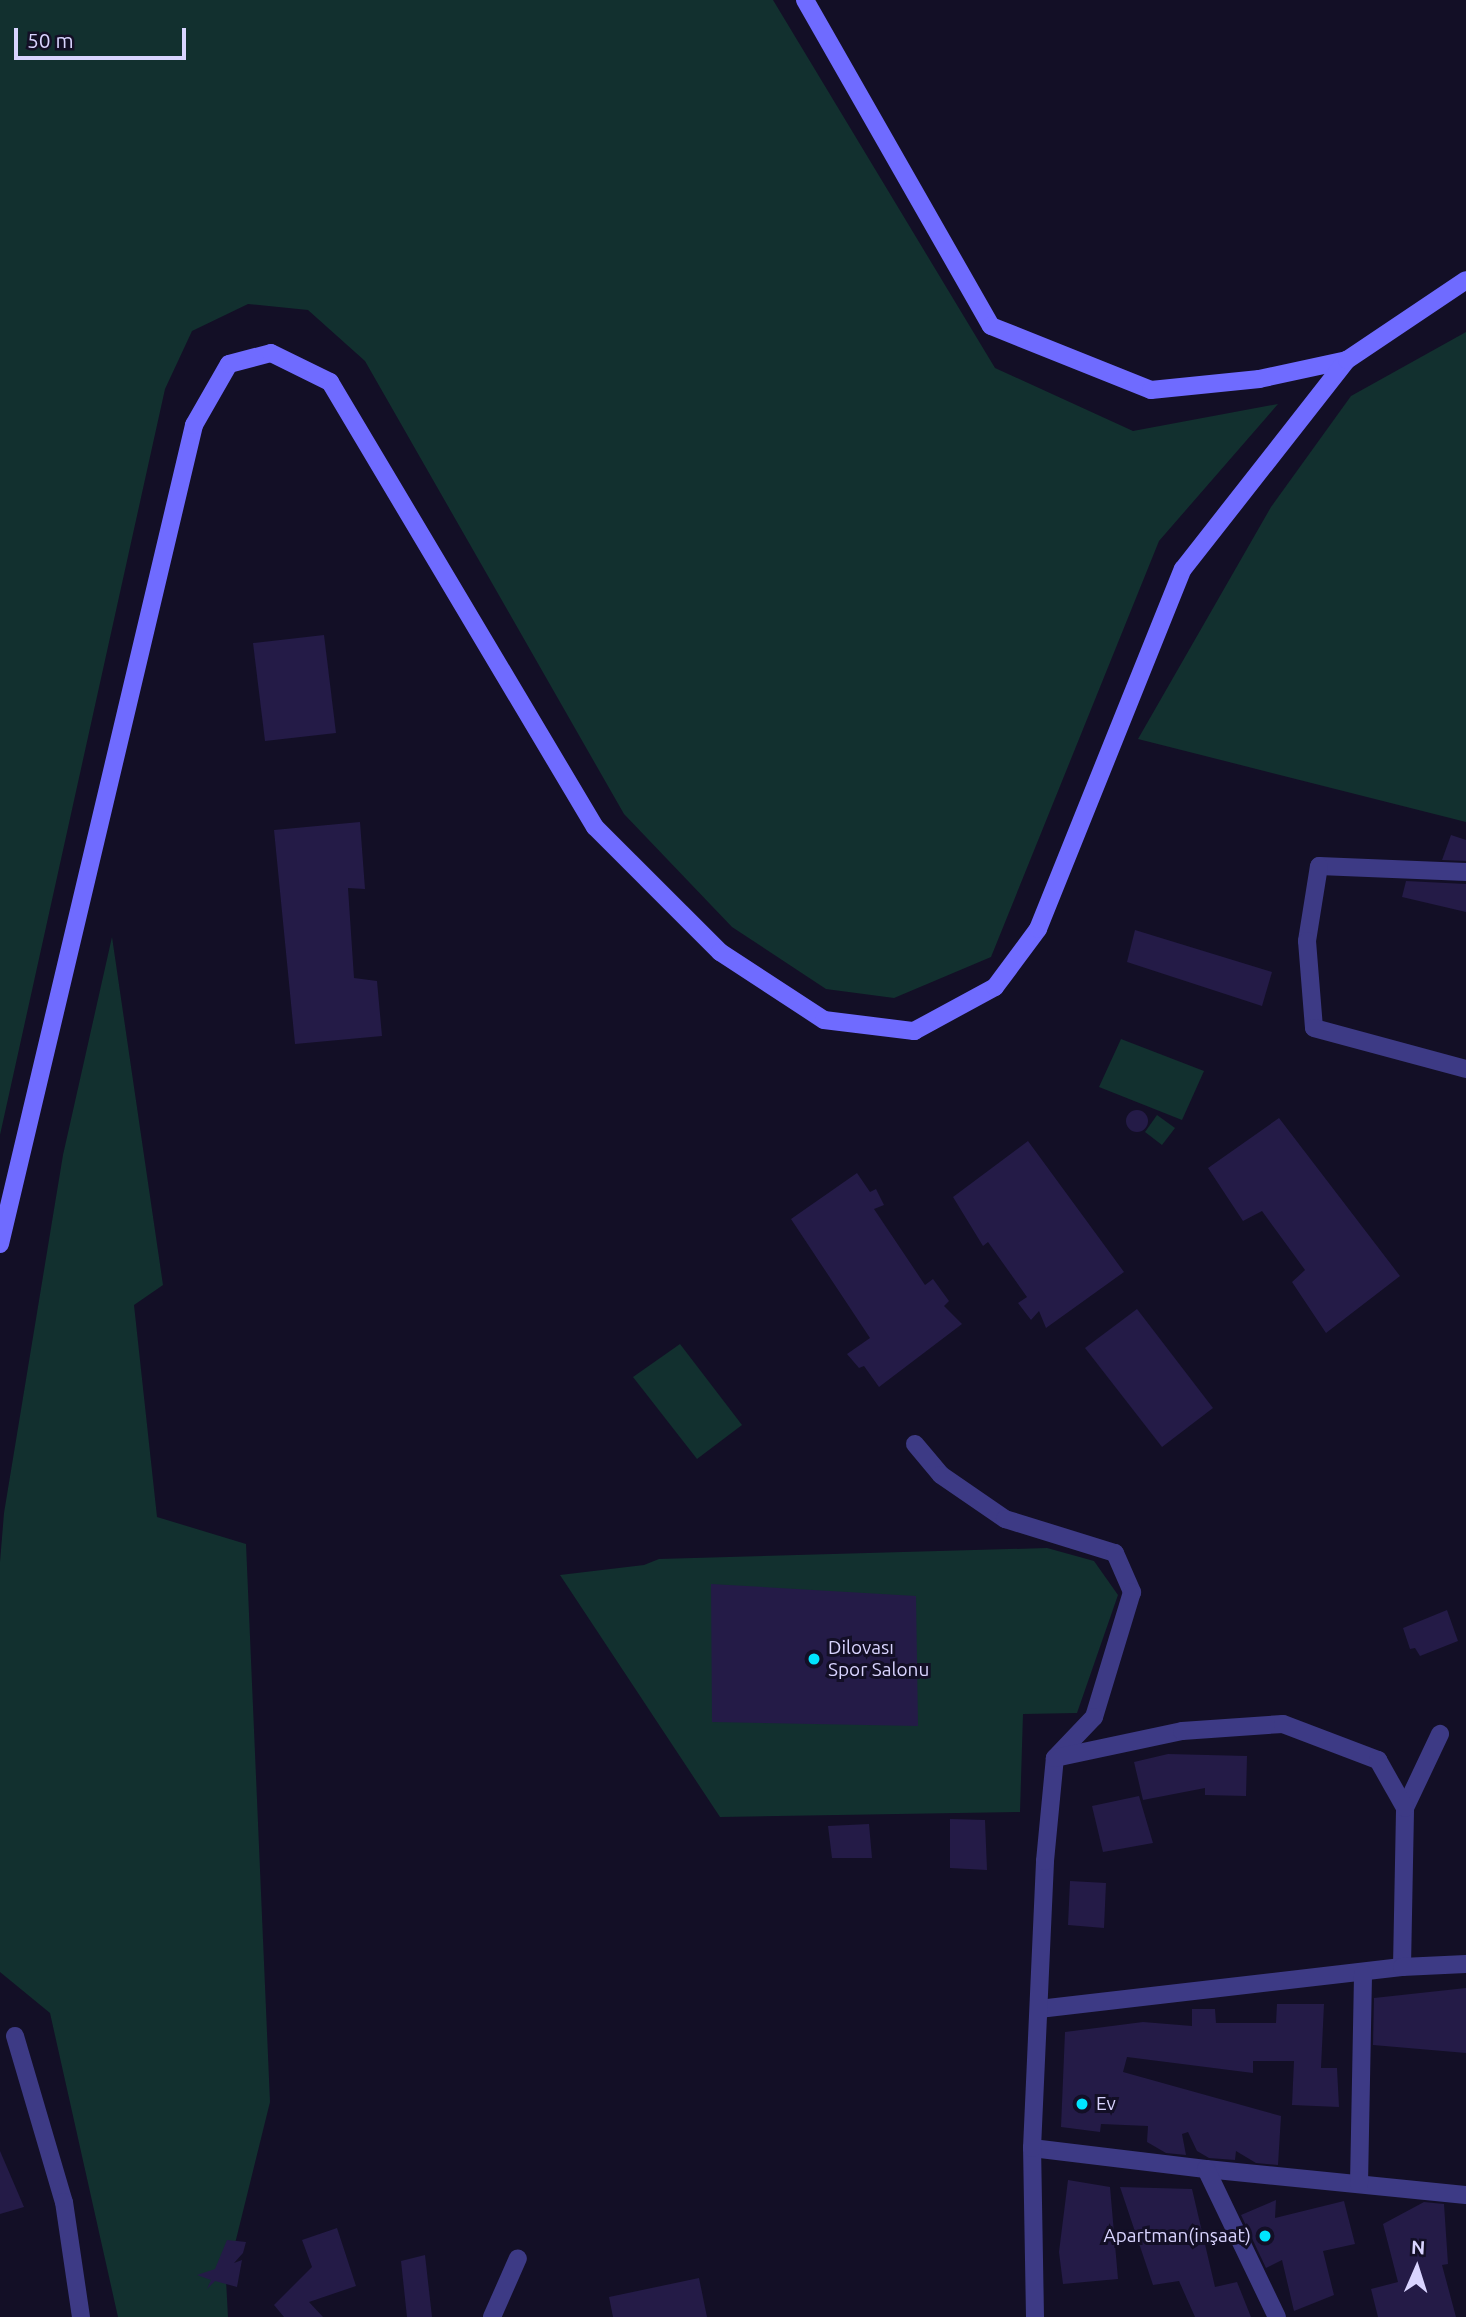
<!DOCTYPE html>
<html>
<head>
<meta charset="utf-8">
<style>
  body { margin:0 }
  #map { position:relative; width:1466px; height:2317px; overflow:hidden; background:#130f26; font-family:Ubuntu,sans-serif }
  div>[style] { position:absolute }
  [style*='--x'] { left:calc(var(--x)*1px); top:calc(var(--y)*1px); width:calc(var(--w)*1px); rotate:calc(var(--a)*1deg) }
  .green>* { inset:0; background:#12302f }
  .building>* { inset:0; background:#241b47 }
  .round { border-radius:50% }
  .street>* { height:18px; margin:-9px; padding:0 9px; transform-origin:9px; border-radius:9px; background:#3d3a85 }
  .secondary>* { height:18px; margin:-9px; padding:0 9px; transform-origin:9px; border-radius:9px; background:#6f6bff }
  .dots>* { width:19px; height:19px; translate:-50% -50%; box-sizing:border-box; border:4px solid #130f26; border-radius:50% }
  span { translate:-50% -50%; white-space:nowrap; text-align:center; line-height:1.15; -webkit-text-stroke:6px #130f26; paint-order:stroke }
  .poi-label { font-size:19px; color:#d9d4ff }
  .left { translate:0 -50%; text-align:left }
  .right { translate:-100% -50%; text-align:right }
  .north { position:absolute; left:1382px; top:2233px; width:70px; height:70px; -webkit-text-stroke:5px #130f26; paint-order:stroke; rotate:3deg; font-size:19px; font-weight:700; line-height:28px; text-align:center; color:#d9d4ff }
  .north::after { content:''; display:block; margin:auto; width:24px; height:32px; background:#d9d4ff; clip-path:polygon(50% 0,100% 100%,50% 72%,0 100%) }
  .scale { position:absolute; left:14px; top:28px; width:172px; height:32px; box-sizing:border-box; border:4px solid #d9d4ff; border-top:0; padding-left:9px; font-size:21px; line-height:24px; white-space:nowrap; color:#d9d4ff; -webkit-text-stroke:5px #130f26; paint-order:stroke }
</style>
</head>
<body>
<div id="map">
  <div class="green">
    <i style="clip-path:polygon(0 0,773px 0,995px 368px,1133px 431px,1278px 404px,1159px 541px,991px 957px,894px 998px,826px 989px,732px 927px,624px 814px,365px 361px,308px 310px,248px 304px,192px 331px,165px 389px,0 1135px)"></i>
    <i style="clip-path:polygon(1466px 332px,1466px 822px,1138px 739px,1271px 507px,1351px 396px)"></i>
    <i style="clip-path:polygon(112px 937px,163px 1285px,134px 1305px,157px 1517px,246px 1544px,270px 2102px,226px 2280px,228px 2317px,118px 2317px,50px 2013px,0 1972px,0 1562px,4px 1513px,63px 1155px)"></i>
    <i style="clip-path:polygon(1121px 1039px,1204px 1071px,1182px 1120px,1099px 1087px)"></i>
    <i style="clip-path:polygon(1157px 1115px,1175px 1128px,1162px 1145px,1145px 1132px)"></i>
    <i style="clip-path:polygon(680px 1344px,742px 1425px,697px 1459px,633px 1377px)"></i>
    <i style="clip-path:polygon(1047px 1548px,1094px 1561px,1118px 1595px,1077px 1713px,1023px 1714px,1020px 1812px,720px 1817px,560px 1575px,644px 1565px,659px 1559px)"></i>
  </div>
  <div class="building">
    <i style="clip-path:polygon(324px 635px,336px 733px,265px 741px,253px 643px)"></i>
    <i style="clip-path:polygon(360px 822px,365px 889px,348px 888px,354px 978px,377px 981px,382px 1036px,295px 1044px,274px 830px)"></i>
    <i style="clip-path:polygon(1451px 835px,1466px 840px,1466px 861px,1442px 860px)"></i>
    <i style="clip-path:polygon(1406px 881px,1466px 884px,1466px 912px,1402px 897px)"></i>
    <i style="clip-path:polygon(1135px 930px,1272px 972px,1262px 1006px,1127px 962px)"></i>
    <i class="round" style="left:1126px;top:1110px;width:22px;height:22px"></i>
    <i style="clip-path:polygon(1279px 1118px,1400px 1276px,1326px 1333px,1292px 1282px,1305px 1270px,1262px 1211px,1243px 1221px,1208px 1168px)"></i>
    <i style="clip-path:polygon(1028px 1141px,1124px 1272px,1046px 1328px,1039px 1311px,1031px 1320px,1018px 1303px,1027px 1297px,988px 1242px,983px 1246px,953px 1197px)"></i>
    <i style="clip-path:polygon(857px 1173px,870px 1192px,876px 1189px,884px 1205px,874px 1209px,925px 1285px,933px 1279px,949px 1301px,944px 1306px,962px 1324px,879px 1387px,864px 1366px,859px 1368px,847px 1354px,870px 1338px,791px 1219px)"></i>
    <i style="clip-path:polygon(1137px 1309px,1213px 1408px,1162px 1447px,1085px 1348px)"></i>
    <i style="clip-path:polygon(711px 1584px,916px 1596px,918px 1726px,712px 1722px)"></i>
    <i style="clip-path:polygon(1447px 1610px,1458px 1641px,1420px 1656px,1415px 1648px,1410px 1649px,1403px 1628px)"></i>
    <i style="clip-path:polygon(1168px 1754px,1247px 1756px,1246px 1796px,1205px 1795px,1205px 1788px,1143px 1800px,1134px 1762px)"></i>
    <i style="clip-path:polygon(1139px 1796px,1153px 1843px,1103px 1852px,1092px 1806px)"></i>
    <i style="clip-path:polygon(950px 1819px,985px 1820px,987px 1870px,950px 1868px)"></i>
    <i style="clip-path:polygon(869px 1824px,872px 1858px,832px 1858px,828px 1826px)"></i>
    <i style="clip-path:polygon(1070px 1881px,1106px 1883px,1104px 1928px,1068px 1925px)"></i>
    <i style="clip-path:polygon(1466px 1988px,1466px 2053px,1373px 2045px,1374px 1998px)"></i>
    <i style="clip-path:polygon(1277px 2004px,1324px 2004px,1321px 2068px,1337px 2068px,1339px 2107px,1292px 2105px,1294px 2061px,1253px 2061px,1253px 2073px,1127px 2057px,1123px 2072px,1281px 2116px,1278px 2165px,1256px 2163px,1236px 2151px,1235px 2160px,1209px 2158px,1197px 2151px,1188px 2132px,1182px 2134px,1186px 2155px,1166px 2153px,1147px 2142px,1148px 2126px,1101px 2124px,1100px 2132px,1061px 2127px,1065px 2032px,1143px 2022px,1192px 2026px,1192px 2009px,1215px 2009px,1216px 2023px,1276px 2023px)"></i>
    <i style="clip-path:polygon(0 2151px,24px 2207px,0 2214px)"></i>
    <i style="clip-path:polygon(1068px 2180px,1110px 2187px,1118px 2279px,1063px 2284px,1059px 2252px)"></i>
    <i style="clip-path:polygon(1120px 2187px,1192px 2189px,1215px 2287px,1237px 2282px,1251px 2317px,1195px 2317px,1179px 2281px,1153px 2285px)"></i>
    <i style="clip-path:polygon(1276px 2200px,1275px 2218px,1344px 2201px,1355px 2244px,1323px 2251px,1334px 2295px,1294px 2311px,1282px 2260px,1266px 2268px,1241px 2215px)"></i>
    <i style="clip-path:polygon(1424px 2202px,1444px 2204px,1448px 2264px,1442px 2265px,1456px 2317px,1378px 2317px,1371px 2289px,1398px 2282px,1383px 2224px)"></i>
    <i style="clip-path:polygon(337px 2228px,356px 2286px,309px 2302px,323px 2317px,284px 2317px,274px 2305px,312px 2267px,302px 2240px)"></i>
    <i style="clip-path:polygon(227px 2240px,246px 2242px,243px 2253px,234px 2263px,242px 2260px,237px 2287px,215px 2281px,207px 2289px,211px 2280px,197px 2275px,215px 2269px)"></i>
    <i style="clip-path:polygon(425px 2255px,432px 2317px,407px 2317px,401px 2261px)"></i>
    <i style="clip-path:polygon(699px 2278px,707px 2317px,613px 2317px,609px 2297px)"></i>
  </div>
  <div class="street">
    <i style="--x:1466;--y:872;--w:147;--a:-177.7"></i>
    <i style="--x:1319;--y:866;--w:76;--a:99.1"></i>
    <i style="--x:1307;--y:941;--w:87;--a:85.4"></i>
    <i style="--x:1314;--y:1028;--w:157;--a:15.1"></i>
    <i style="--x:915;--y:1444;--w:40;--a:50"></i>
    <i style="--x:941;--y:1475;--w:78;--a:34.5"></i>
    <i style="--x:1005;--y:1519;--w:115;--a:17.2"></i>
    <i style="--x:1115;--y:1553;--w:43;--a:66.4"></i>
    <i style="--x:1132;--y:1592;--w:131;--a:106.9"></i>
    <i style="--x:1094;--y:1717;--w:57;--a:133.6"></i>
    <i style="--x:1402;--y:1967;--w:159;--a:-88.9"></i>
    <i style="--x:1405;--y:1808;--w:82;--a:-64.7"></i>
    <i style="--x:1039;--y:2009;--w:365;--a:-6.6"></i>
    <i style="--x:1402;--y:1967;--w:64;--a:-2.7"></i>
    <i style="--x:15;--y:2036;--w:173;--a:73.6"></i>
    <i style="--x:64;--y:2202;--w:116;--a:81.6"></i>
    <i style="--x:1032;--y:2148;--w:175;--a:6.9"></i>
    <i style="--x:1206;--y:2169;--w:261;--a:5.7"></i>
    <i style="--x:1206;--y:2169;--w:164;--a:64.4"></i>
    <i style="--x:1359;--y:2184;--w:210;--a:-88.9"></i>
    <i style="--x:492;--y:2317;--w:64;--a:-66.2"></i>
    <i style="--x:1035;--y:2317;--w:169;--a:-91"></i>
    <i style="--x:1032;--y:2148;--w:287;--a:-87.4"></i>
    <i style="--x:1045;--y:1861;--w:103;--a:-84.5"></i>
    <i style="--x:1055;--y:1758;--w:130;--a:-12"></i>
    <i style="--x:1182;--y:1731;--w:101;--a:-4"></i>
    <i style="--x:1283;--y:1724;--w:102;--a:20.8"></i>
    <i style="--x:1378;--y:1760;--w:55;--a:60.6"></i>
  </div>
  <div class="secondary">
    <i style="--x:805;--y:0;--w:375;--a:60.3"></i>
    <i style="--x:991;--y:326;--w:172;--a:21.8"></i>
    <i style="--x:1151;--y:390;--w:109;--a:-5.8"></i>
    <i style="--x:1259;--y:379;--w:90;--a:-12.2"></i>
    <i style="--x:0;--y:1244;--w:842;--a:-76.67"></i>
    <i style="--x:194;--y:425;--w:70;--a:-60.2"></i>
    <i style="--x:229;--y:364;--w:43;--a:-14.7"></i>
    <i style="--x:271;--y:353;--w:66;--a:26.2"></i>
    <i style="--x:330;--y:382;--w:518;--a:59.23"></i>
    <i style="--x:595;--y:827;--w:177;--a:45"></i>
    <i style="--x:720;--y:952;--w:124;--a:33.2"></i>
    <i style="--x:824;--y:1020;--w:91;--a:7"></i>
    <i style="--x:914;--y:1031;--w:92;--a:-28.5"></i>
    <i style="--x:995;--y:987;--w:72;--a:-53.4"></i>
    <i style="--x:1038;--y:929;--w:388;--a:-68.1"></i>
    <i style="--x:1183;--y:569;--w:266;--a:-51.9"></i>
    <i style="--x:1347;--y:360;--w:143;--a:-33.9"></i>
  </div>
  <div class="dots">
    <i style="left:814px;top:1659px;background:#00e5ff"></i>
    <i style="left:1082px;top:2104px;background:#00e5ff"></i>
    <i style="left:1265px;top:2236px;background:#00e5ff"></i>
  </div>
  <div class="poi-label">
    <span class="left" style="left:828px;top:1659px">Dilovası<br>Spor Salonu</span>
    <span class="left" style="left:1096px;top:2104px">Ev</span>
    <span class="right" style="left:1251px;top:2236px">Apartman(inşaat)</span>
  </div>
  <div class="north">N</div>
  <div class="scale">50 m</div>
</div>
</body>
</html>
